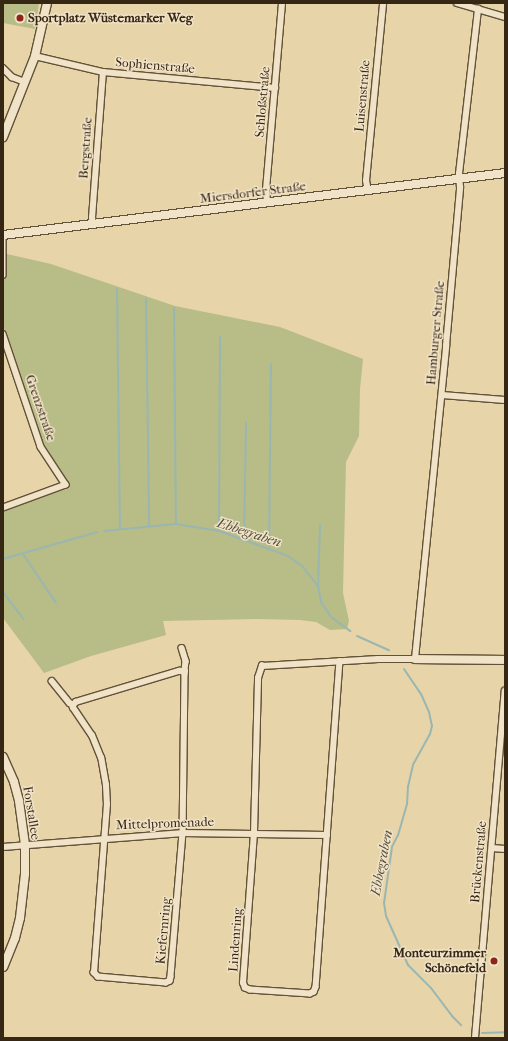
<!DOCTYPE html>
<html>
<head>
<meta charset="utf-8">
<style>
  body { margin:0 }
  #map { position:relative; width:508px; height:1041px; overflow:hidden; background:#e8d4a9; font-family:"IM FELL French Canon",serif }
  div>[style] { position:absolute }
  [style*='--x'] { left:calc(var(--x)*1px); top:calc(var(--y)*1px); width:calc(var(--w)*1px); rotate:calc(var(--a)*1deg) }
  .green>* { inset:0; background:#b8bc87 }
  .stream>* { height:2px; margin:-1px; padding:0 1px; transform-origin:1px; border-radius:1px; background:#99b7b0 }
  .roads { filter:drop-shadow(1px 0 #625239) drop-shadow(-1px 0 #625239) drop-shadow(0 1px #625239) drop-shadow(0 -1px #625239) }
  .street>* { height:5.5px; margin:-2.75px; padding:0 2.75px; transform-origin:2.75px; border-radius:2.75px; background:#f0e3c7 }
  .secondary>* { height:8px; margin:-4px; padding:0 4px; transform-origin:4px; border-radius:4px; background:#f0e3c7 }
  .dots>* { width:11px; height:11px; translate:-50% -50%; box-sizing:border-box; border:2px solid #f0e3c7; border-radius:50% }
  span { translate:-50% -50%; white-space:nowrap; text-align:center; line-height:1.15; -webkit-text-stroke:3px #f0e3c7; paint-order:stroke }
  .poi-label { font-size:13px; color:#362614; font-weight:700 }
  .left { translate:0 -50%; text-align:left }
  .right { translate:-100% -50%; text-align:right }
  .street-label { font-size:13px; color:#362614 }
  .water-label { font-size:14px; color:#4f4a3b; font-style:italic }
  .frame { position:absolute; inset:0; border:4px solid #362614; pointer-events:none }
</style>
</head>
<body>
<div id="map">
  <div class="green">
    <i style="clip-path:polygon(3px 3px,39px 3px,35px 29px,3px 23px,4px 14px)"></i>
    <i style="clip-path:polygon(3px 248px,7px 254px,51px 264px,175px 306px,280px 327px,363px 359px,360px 389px,359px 436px,346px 462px,343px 593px,349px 621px,347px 629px,330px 630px,316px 622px,300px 620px,257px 619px,163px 621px,166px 635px,91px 656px,44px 673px,3px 618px,3px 510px,69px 488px,67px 481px,43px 447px,7px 339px,3px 324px)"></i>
  </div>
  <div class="stream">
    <i style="--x:117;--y:289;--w:240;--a:89.3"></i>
    <i style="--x:146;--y:299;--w:227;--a:89.2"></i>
    <i style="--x:174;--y:308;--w:216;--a:89.5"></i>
    <i style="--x:104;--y:531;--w:72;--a:-5.6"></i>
    <i style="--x:176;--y:524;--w:44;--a:9.2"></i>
    <i style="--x:219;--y:531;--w:73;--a:19.9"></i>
    <i style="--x:288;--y:556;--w:19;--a:36"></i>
    <i style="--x:303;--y:567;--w:24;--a:52"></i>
    <i style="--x:318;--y:586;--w:16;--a:79"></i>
    <i style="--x:321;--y:602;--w:18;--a:56"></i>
    <i style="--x:331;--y:617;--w:24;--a:36"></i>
    <i style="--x:219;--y:531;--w:194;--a:-89.7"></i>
    <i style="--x:244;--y:540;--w:117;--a:-89"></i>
    <i style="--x:269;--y:549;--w:185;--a:-89.4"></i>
    <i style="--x:23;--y:554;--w:59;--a:56"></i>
    <i style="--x:3;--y:559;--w:98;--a:-16"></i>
    <i style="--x:318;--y:586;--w:61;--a:-88.1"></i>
    <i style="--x:3;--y:592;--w:34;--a:53"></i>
    <i style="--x:357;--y:636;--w:35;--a:24"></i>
    <i style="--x:404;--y:669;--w:30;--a:56"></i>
    <i style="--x:421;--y:694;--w:20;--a:66"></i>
    <i style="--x:429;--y:712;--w:14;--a:78"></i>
    <i style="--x:432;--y:726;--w:8;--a:104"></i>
    <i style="--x:430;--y:734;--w:35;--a:119"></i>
    <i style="--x:413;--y:765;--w:22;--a:103"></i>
    <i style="--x:408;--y:786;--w:18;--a:93"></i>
    <i style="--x:407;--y:804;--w:32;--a:106"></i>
    <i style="--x:398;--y:835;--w:13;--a:117"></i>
    <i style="--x:392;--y:847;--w:57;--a:98.1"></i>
    <i style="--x:384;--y:903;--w:13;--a:81"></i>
    <i style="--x:386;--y:916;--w:54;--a:65.8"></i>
    <i style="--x:408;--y:965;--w:33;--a:45"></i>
    <i style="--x:431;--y:988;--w:35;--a:53"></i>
    <i style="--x:452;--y:1016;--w:13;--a:45"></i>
    <i style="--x:482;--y:1033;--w:23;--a:-2"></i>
  </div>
  <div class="roads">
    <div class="street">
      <i style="--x:457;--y:3;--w:50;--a:16.3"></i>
      <i style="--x:35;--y:56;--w:70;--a:13.2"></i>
      <i style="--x:103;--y:72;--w:173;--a:5.3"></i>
      <i style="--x:3;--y:68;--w:13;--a:45"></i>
      <i style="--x:12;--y:77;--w:14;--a:21"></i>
      <i style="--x:368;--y:191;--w:10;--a:-101"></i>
      <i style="--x:366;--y:181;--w:179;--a:-84.5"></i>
      <i style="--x:267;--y:203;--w:13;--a:-94"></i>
      <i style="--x:266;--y:190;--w:188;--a:-85.1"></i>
      <i style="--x:93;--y:224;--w:6;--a:-99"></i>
      <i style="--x:92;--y:218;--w:146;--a:-85.7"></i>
      <i style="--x:3;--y:237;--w:38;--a:90"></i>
      <i style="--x:3;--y:334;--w:119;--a:71.4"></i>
      <i style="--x:41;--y:447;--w:45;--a:56.7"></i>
      <i style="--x:66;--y:485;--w:67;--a:159.9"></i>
      <i style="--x:442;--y:395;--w:63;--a:4.5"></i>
      <i style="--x:182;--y:648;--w:14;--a:73"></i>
      <i style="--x:186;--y:661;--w:10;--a:96"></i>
      <i style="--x:340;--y:661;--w:327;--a:94.2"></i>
      <i style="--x:316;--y:987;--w:5;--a:112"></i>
      <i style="--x:314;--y:992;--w:4;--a:153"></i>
      <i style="--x:310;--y:994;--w:60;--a:-176.2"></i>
      <i style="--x:250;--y:990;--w:5;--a:-158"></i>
      <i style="--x:245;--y:988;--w:5;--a:-112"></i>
      <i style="--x:243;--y:983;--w:150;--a:-85.8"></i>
      <i style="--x:254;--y:833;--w:155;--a:-88.5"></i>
      <i style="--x:258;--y:678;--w:13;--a:-72"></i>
      <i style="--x:262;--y:666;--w:116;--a:-3.5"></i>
      <i style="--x:378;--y:659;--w:37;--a:0"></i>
      <i style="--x:415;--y:659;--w:315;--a:-84.3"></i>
      <i style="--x:446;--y:346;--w:159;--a:-84.9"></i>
      <i style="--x:460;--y:188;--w:14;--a:-94"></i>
      <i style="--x:459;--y:174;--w:166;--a:-83.4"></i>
      <i style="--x:179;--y:671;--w:6;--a:0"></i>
      <i style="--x:185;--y:671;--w:3;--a:90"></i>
      <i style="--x:185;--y:674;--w:159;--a:90.7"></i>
      <i style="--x:183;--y:833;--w:144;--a:94.8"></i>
      <i style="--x:171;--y:977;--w:4;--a:104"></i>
      <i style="--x:170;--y:981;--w:4;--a:153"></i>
      <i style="--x:166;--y:983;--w:68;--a:-175"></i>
      <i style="--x:98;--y:977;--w:6;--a:-135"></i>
      <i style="--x:94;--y:973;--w:169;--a:-85.6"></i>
      <i style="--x:107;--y:805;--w:20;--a:-93"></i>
      <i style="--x:106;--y:785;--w:27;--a:-100"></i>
      <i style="--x:101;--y:758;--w:24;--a:-112"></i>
      <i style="--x:92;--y:736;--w:34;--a:-124"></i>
      <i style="--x:73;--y:708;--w:3;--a:-90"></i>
      <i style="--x:73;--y:705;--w:4;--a:-45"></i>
      <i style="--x:76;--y:702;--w:108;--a:-16.8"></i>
      <i style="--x:52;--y:681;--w:28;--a:51"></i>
      <i style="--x:70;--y:703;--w:4;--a:34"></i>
      <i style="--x:3;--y:847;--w:181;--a:-4.4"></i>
      <i style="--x:183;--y:833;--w:144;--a:0.8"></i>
      <i style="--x:492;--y:848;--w:13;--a:4"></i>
      <i style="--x:475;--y:1038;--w:348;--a:-85.1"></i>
    </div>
    <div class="secondary">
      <i style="--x:3;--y:137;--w:87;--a:-68.4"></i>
      <i style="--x:35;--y:56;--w:54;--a:-77.2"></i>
      <i style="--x:3;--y:235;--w:506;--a:-7.04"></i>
      <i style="--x:415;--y:659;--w:90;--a:0.6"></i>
      <i style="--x:3;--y:757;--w:27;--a:66"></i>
      <i style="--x:14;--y:782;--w:20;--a:75"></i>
      <i style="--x:19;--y:801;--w:44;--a:82.2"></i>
      <i style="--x:25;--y:845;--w:29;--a:90"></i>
      <i style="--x:25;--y:874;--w:44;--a:96.5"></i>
      <i style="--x:20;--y:918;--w:21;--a:104"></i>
      <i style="--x:15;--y:938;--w:31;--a:112"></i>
    </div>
  </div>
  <div class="dots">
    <i style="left:20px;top:18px;background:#8f2418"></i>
    <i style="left:494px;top:961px;background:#8f2418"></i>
  </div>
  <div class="poi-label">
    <span class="left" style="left:28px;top:18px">Sportplatz Wüstemarker Weg</span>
    <span class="right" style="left:486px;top:961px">Monteurzimmer<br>Schönefeld</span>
  </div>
  <div class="street-label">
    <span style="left:155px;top:66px;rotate:5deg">Sophienstraße</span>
    <span style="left:363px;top:96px;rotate:-85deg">Luisenstraße</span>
    <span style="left:263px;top:102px;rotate:-85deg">Schloßstraße</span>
    <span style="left:86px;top:148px;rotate:-86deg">Bergstraße</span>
    <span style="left:253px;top:193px;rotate:-7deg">Miersdorfer Straße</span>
    <span style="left:436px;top:333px;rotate:-85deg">Hamburger Straße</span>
    <span style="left:40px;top:408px;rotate:71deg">Grenzstraße</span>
    <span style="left:31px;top:813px;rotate:81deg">Forstallee</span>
    <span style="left:165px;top:824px;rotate:-2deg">Mittelpromenade</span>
    <span style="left:479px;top:862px;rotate:-85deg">Brückenstraße</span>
    <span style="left:164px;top:931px;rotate:-85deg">Kiefernring</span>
    <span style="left:236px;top:940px;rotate:-86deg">Lindenring</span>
  </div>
  <div class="water-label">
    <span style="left:249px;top:533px;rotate:18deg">Ebbegraben</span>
    <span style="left:382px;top:863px;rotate:-79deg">Ebbegraben</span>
  </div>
  <div class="frame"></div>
</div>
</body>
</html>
